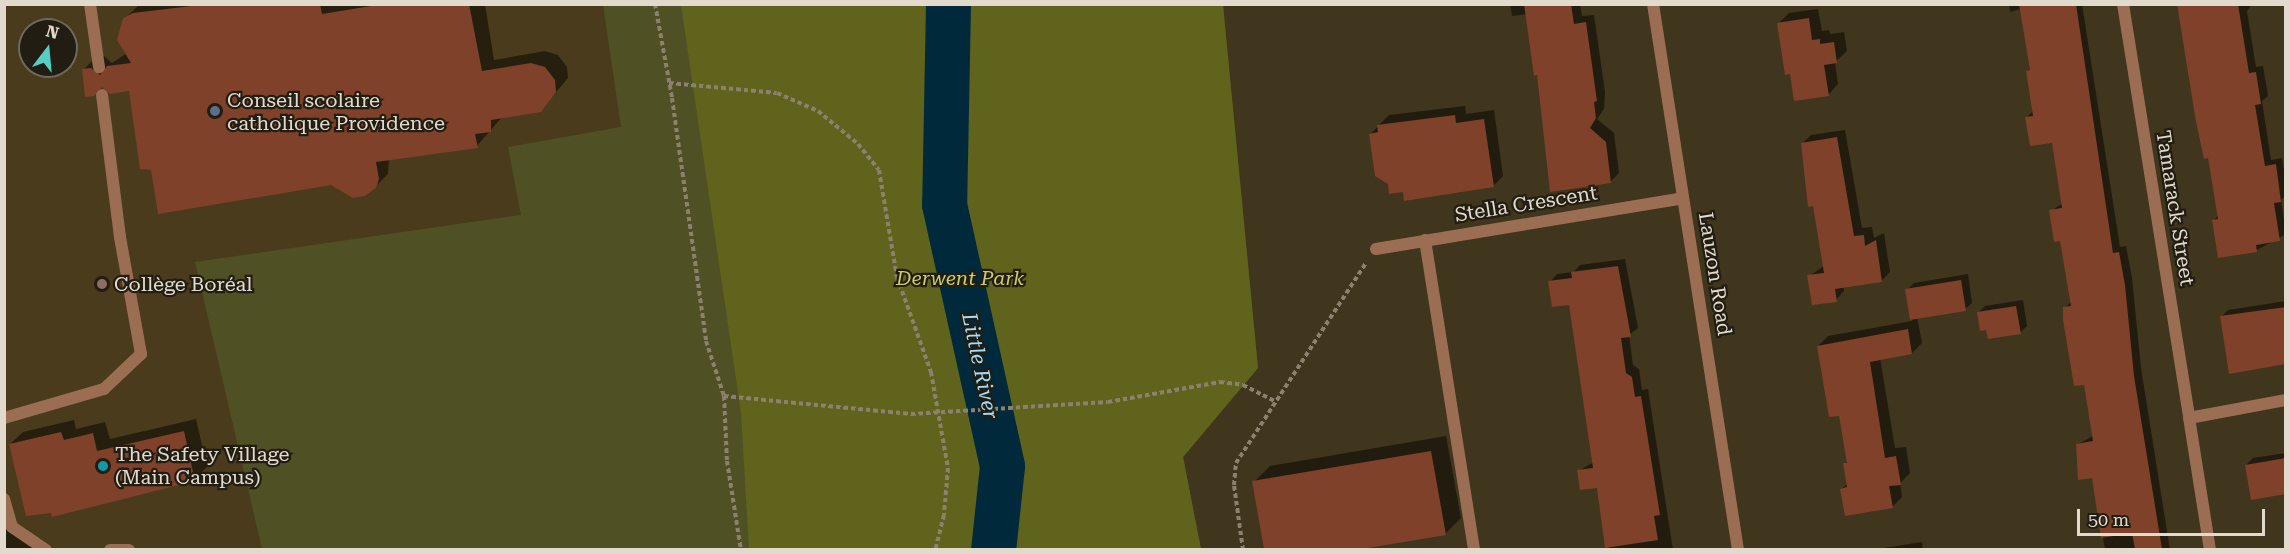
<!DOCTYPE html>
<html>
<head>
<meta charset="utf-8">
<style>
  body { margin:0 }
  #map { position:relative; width:2290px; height:554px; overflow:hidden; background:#40351d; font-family:"Roboto Serif",serif }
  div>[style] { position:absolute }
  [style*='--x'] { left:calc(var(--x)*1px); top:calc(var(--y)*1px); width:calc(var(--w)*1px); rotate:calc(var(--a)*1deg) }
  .built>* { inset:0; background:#4a3b1c }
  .green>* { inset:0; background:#4f5124 }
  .forest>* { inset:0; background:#60631b }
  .shadow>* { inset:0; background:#0007 }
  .river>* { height:45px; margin:-22.5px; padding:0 22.5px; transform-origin:22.5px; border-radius:22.5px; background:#002a3b }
  .building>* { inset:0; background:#7f412a }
  .path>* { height:4px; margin-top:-2px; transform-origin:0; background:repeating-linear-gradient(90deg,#8b816e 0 4.5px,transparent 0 7.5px) }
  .lane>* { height:12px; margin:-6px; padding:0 6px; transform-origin:6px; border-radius:6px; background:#9b6e54 }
  .street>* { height:12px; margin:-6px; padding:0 6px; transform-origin:6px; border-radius:6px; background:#9b6e54 }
  .dots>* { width:16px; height:16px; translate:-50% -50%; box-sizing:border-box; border:3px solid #221d13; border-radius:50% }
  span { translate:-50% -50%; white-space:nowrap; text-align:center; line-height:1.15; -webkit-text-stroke:4.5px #221d13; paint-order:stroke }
  .poi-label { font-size:20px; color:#e2dbcd }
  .left { translate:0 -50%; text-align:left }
  .street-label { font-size:20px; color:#e2dbcd }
  .park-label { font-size:20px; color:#c9cf6d; font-style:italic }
  .water-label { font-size:21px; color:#a2defb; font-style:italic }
  .frame { position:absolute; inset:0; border:6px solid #e2dbcd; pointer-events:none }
  .north { position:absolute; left:18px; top:18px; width:60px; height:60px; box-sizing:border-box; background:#221d13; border:2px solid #6f695d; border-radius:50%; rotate:16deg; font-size:16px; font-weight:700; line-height:24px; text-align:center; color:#e2dbcd }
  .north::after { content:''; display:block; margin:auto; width:21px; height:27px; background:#57cec2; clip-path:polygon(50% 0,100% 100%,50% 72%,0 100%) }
  .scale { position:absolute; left:2077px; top:509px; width:188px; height:27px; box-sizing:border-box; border:3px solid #e2dbcd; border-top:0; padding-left:8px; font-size:18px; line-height:21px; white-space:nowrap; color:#e2dbcd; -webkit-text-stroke:4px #221d13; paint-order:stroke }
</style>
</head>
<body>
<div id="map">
  <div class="built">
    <i style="clip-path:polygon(evenodd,4px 5px,603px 5px,651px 305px,196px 262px,262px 549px,5px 549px,4px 5px,30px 30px,66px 30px,66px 66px,30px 66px,30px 30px)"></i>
  </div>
  <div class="green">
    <i style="clip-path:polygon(603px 5px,1223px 5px,1258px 368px,1183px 457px,1201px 549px,262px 549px,195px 262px,521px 215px,508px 147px,621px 127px)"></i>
  </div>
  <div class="forest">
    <i style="clip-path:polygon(681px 5px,1223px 5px,1258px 368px,1183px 457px,1201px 549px,749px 549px,741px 413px)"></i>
  </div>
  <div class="shadow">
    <i style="clip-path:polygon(140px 4px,485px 4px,494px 60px,545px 51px,558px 55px,567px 67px,568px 78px,540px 111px,503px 116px,477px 146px,389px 159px,388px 174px,375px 187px,153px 168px,131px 90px,102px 85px,84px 69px,96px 57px,104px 56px,112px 63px,127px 53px,124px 19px)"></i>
    <i style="clip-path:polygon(1510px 4px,1580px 4px,1582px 16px,1594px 15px,1605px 92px,1604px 109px,1597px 119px,1614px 133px,1619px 173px,1610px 182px,1527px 14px,1512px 16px)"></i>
    <i style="clip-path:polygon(2009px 4px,2082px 4px,2120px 247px,2126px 246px,2132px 278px,2141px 368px,2170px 550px,2105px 550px,2093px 477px,2080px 479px,2078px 444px,2093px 436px,2085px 383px,2065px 308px,2072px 301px,2061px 239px,2051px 211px,2063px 203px,2053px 141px,2027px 117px,2034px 110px,2027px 72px,2031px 68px,2021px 9px,2010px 12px)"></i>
    <i style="clip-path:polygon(2179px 4px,2252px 4px,2247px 11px,2256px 67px,2263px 66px,2268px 96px,2262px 101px,2271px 160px,2282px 158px,2286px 181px,2286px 195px,2281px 200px,2286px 234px,2257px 250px,2213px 221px,2219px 215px,2210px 156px)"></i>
    <i style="clip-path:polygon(1818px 9px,1822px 31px,1829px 30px,1830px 34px,1844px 32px,1847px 51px,1835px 62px,1838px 84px,1828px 95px,1791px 72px,1779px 23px,1789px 13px)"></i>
    <i style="clip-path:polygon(1465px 106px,1466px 114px,1494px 110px,1503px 176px,1493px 186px,1404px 190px,1389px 183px,1370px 135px,1379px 125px,1389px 115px)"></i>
    <i style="clip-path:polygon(1845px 130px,1862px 228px,1872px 227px,1874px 238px,1884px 233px,1890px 272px,1881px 281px,1844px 286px,1844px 291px,1836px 300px,1809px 276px,1824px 266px,1802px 144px,1811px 135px)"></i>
    <i style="clip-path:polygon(1625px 259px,1638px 328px,1629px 335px,1633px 365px,1639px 369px,1642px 390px,1648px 389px,1673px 550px,1608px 550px,1598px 486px,1578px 471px,1594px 462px,1570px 303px,1550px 282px,1557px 274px,1574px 272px,1580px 265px)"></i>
    <i style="clip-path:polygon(1968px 274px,1972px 303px,1965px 309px,1917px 317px,1922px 343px,1912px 353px,1880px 358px,1895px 448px,1906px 447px,1910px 473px,1900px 483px,1902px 497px,1892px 507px,1842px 489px,1848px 483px,1845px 464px,1848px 461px,1840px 414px,1818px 346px,1828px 336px,1912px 321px,1907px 290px,1914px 283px)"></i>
    <i style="clip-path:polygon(2023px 300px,2027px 326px,2020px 333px,1987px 328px,1978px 313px,1985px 306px)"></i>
    <i style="clip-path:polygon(2286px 301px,2286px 363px,2221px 317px,2228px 310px)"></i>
    <i style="clip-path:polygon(196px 419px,207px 467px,194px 479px,10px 444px,23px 432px,74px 420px,76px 429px,105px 422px,110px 439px)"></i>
    <i style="clip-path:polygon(1446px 436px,1461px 518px,1445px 534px,1353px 550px,1266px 550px,1254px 482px,1270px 466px)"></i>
    <i style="clip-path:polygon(2286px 453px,2286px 492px,2246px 465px,2253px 458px)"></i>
    <i style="clip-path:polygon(4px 526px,35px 546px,33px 550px,4px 550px)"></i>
    <i style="clip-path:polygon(1922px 542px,1923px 550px,1871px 550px)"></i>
  </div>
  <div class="river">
    <i style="--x:948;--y:4;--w:200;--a:91.1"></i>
    <i style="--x:944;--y:204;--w:268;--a:77.5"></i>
    <i style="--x:1002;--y:466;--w:84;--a:96.1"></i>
  </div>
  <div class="building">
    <i style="clip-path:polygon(208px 4px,320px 4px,322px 14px,383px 4px,469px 4px,482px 71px,531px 63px,545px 67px,555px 80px,556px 92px,541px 112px,491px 120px,491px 132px,475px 134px,478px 148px,376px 162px,379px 179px,376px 188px,365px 196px,353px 198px,331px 185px,158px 214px,151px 170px,140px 169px,129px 91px,110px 94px,102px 87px,94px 96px,85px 97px,82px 69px,91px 68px,100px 75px,107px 66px,131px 63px,117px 40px,123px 18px,133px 13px)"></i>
    <i style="clip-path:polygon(1524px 4px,1571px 4px,1574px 24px,1586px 22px,1597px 101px,1594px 102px,1596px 118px,1590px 128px,1606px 142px,1611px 183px,1550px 192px,1537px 75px,1534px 76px)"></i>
    <i style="clip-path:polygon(2019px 4px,2076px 4px,2113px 253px,2119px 252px,2125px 285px,2134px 376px,2162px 549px,2135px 549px,2132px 533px,2101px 538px,2092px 478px,2078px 480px,2076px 444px,2093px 441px,2084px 385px,2074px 386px,2063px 320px,2063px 307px,2071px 306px,2060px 241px,2054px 242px,2049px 210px,2062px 208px,2052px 143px,2030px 146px,2025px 117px,2033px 116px,2026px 71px,2030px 70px)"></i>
    <i style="clip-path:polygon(2177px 4px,2238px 4px,2249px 73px,2256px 72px,2261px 104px,2255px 105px,2265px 166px,2276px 164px,2281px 202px,2274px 203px,2280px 241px,2256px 245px,2257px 252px,2218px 258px,2212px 220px,2218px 219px,2208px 158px,2204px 159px,2196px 122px)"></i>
    <i style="clip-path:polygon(1809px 18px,1812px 40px,1820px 39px,1820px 44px,1834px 42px,1837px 63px,1824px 65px,1829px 96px,1794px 101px,1790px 74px,1785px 75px,1777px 23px)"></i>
    <i style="clip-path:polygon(1455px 115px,1456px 123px,1484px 119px,1494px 187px,1404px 201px,1403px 192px,1389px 194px,1388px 184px,1375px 176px,1369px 134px,1378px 132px,1377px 125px)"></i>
    <i style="clip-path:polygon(1837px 137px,1854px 236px,1864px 235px,1865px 246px,1876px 240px,1882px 282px,1835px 289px,1837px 302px,1812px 305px,1807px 275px,1824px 273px,1813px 206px,1808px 207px,1801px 143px)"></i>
    <i style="clip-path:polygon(1618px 266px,1631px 337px,1621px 338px,1626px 373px,1632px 377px,1635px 397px,1641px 396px,1660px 515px,1654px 516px,1658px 540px,1605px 548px,1597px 488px,1580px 490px,1577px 470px,1593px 468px,1569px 305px,1552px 307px,1548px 281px,1572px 278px,1571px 272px)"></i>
    <i style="clip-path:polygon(1961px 280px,1966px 311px,1910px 320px,1905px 289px)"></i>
    <i style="clip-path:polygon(2016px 306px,2021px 334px,1988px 339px,1986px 330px,1980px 331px,1977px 312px)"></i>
    <i style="clip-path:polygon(2286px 307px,2286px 364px,2229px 374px,2220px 316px)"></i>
    <i style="clip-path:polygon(1908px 329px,1912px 354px,1870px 362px,1885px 458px,1896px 456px,1901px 485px,1889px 486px,1893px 508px,1845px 516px,1840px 489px,1847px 487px,1843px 463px,1847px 463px,1839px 416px,1829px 417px,1817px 346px)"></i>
    <i style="clip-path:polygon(184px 431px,195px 481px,52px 517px,51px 513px,26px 516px,9px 444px,61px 432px,64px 440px,93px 433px,97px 451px)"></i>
    <i style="clip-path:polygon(1431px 451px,1446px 535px,1362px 549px,1264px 549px,1252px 481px)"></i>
    <i style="clip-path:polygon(2286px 458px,2286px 494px,2251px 500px,2245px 465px)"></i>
  </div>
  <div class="path">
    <i style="--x:655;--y:4;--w:96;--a:79.7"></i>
    <i style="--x:672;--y:98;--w:245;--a:82"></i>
    <i style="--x:706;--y:341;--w:58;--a:71.9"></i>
    <i style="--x:724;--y:396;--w:65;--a:87.4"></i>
    <i style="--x:727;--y:461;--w:90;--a:81.1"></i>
    <i style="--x:669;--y:83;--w:108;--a:5.3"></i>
    <i style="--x:777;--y:93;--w:45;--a:23.7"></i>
    <i style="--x:818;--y:111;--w:52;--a:39.5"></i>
    <i style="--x:858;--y:144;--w:33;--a:51"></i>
    <i style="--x:879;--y:170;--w:109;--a:80.5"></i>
    <i style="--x:897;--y:277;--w:101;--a:70.3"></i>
    <i style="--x:931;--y:372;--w:97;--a:80"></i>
    <i style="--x:948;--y:468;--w:47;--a:94.9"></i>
    <i style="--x:944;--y:515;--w:36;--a:104"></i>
    <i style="--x:724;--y:396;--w:188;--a:5.5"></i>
    <i style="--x:911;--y:414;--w:197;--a:-3.5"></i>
    <i style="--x:1108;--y:402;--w:114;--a:-10.1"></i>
    <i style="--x:1220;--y:382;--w:23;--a:7"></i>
    <i style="--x:1243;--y:385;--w:35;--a:27"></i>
    <i style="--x:1243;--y:550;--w:66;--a:-97.9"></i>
    <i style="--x:1234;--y:485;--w:22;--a:-85"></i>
    <i style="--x:1236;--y:463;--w:239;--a:-57"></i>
  </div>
  <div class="lane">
    <i style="--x:90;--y:4;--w:64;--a:81.9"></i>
    <i style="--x:1425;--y:240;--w:314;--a:81"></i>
    <i style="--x:4;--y:418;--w:104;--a:-16.2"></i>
    <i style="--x:104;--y:389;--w:51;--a:-43.4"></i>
    <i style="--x:141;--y:354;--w:119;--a:-100.2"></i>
    <i style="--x:120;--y:237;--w:143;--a:-97.2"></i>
    <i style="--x:4;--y:499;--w:29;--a:74"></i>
    <i style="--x:12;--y:527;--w:41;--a:34.1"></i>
    <i style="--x:110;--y:550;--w:19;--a:0"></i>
  </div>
  <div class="street">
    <i style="--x:1653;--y:4;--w:553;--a:81.15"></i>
    <i style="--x:2123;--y:4;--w:419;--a:80.9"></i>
    <i style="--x:1376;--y:249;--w:311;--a:-9.4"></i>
    <i style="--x:2210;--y:550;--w:134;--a:-99"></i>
    <i style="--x:2189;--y:418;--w:99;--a:-10.5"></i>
  </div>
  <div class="dots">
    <i style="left:215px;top:111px;background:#5c6f8a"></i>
    <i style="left:102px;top:284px;background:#8d6e63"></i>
    <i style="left:103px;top:466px;background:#0f9aa8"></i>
  </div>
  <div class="poi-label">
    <span class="left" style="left:227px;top:112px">Conseil scolaire<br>catholique Providence</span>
    <span class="left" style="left:114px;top:284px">Collège Boréal</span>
    <span class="left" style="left:115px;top:466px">The Safety Village<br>(Main Campus)</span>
  </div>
  <div class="street-label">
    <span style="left:1526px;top:204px;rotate:-9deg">Stella Crescent</span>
    <span style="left:2175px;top:208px;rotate:81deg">Tamarack Street</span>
    <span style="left:1715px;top:274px;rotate:81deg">Lauzon Road</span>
  </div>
  <div class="park-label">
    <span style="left:960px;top:278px">Derwent Park</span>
  </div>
  <div class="water-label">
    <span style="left:980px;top:366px;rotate:78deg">Little River</span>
  </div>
  <div class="frame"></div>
  <div class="north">N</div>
  <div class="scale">50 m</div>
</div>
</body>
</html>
